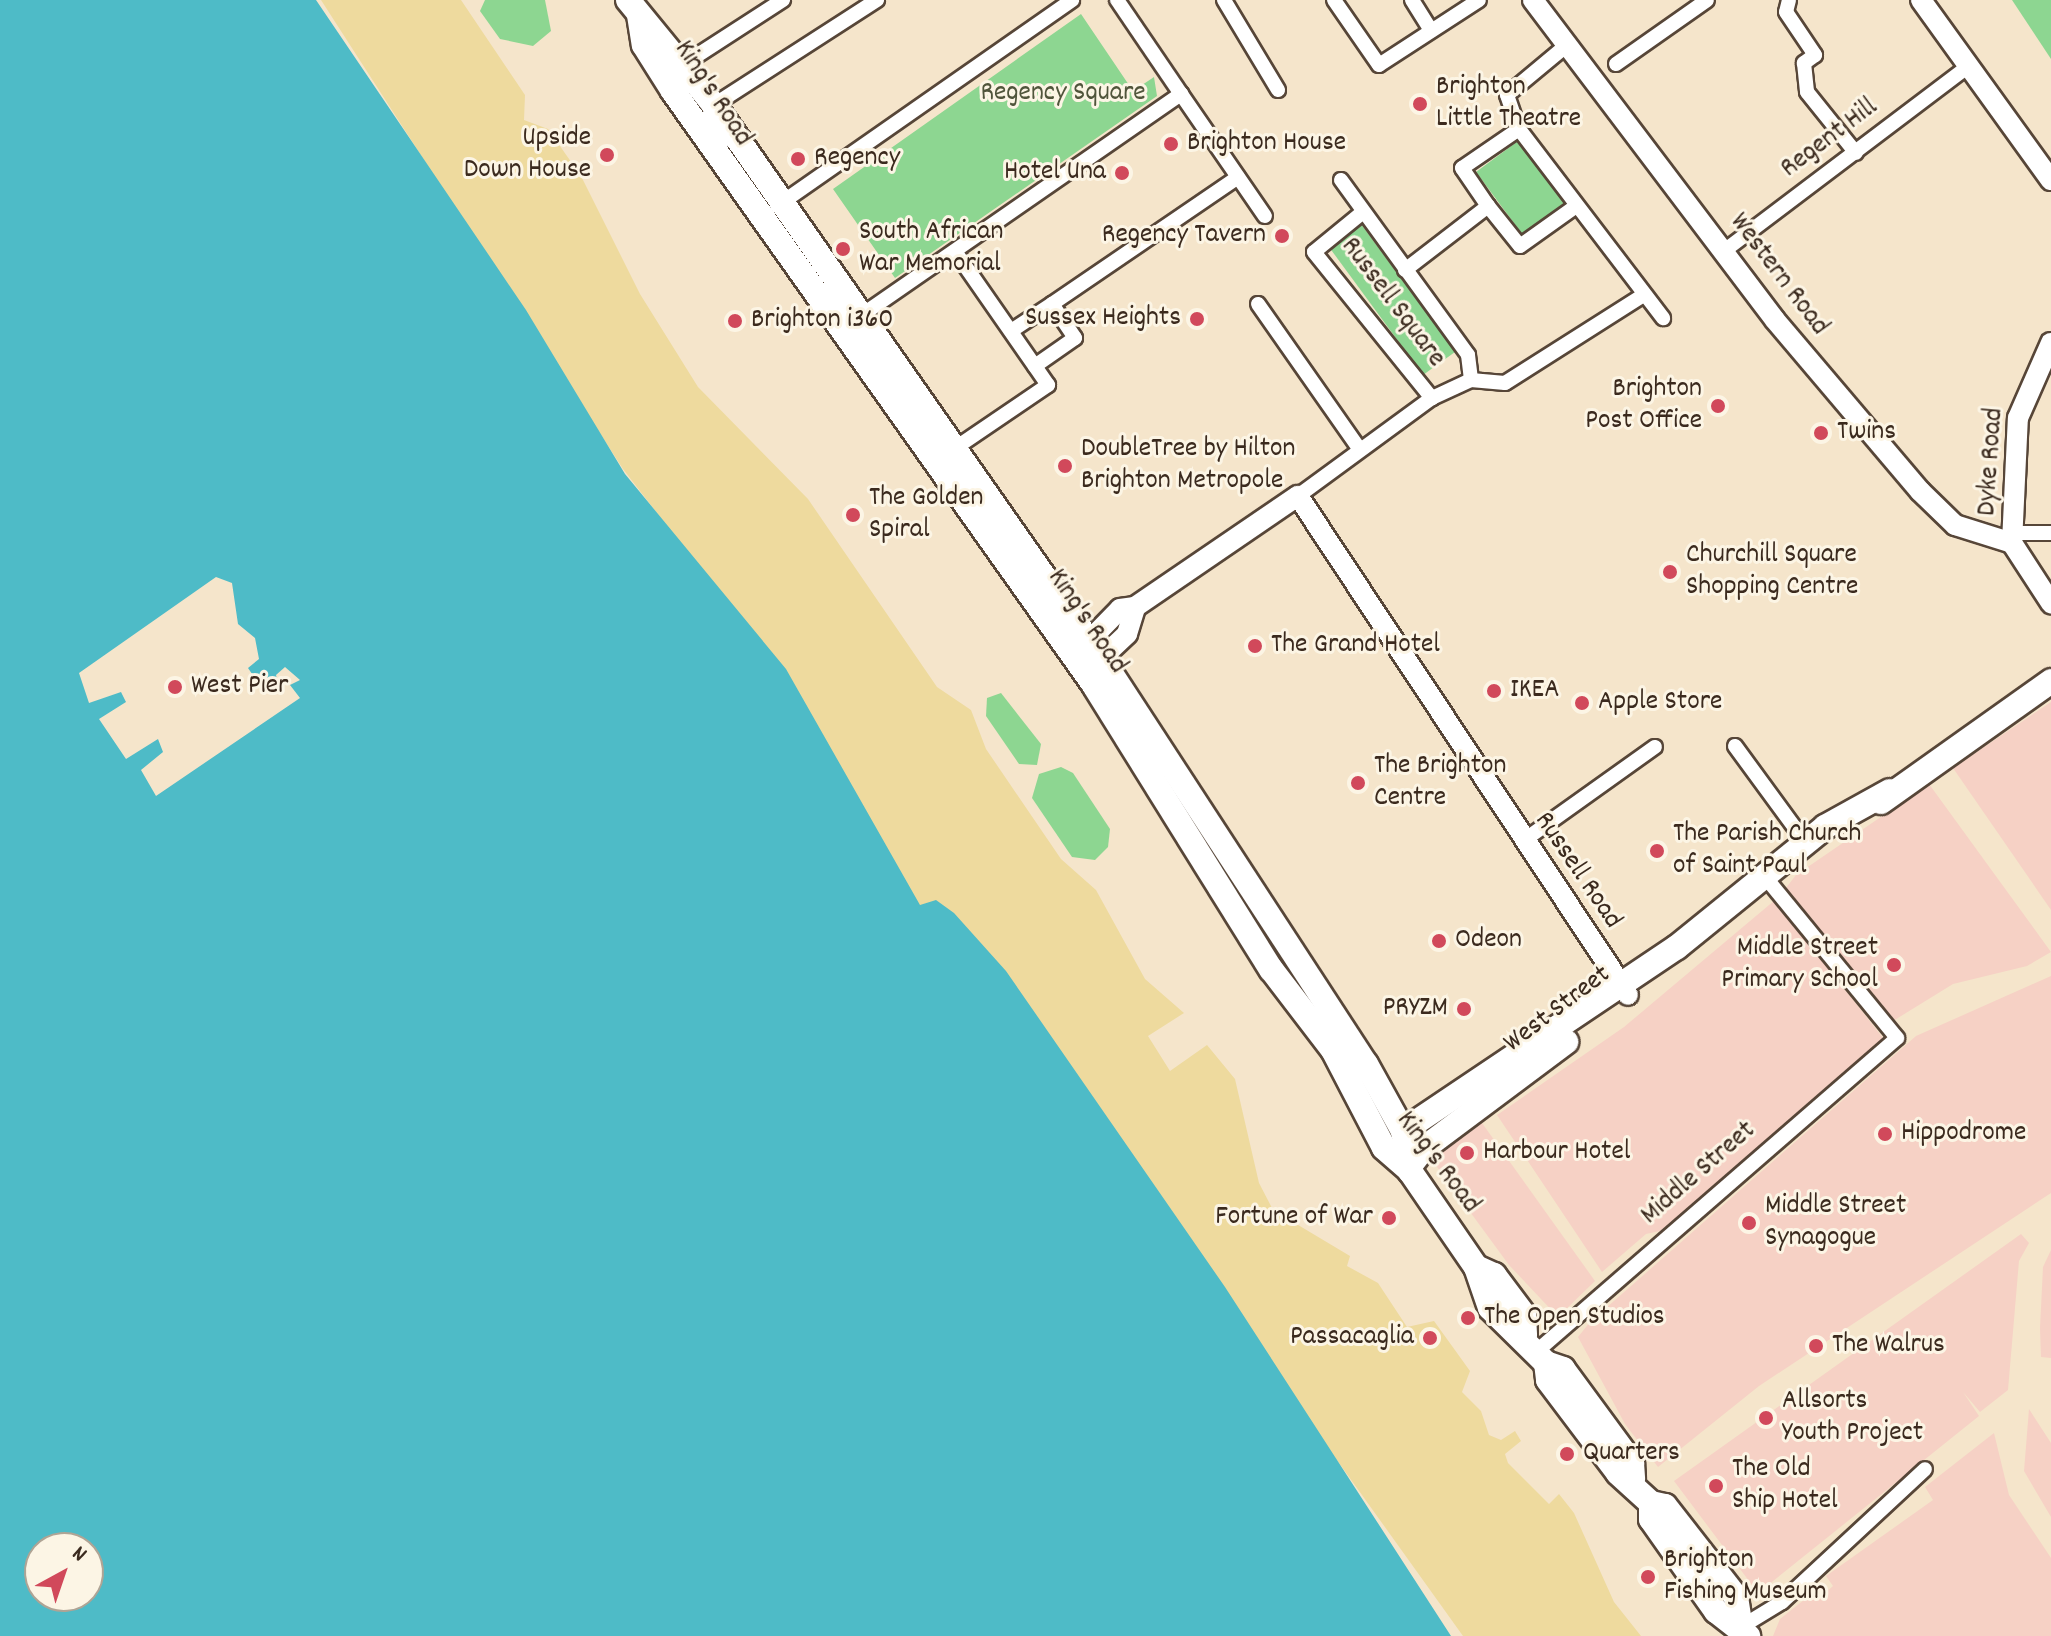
<!DOCTYPE html>
<html>
<head>
<meta charset="utf-8">
<style>
  body { margin:0 }
  #map { position:relative; width:2051px; height:1636px; overflow:hidden; background:#f5e5cb; font-family:Dekko,sans-serif }
  div>[style] { position:absolute }
  [style*='--x'] { left:calc(var(--x)*1px); top:calc(var(--y)*1px); width:calc(var(--w)*1px); rotate:calc(var(--a)*1deg) }
  .built>* { inset:0; background:#f6d1c5 }
  .green>* { inset:0; background:#8dd691 }
  .sand>* { inset:0; background:#eeda9e }
  .water>* { inset:0; background:#4ebbc7 }
  .pier>* { inset:0; background:#f5e5cb }
  .roads { filter:drop-shadow(2px 0 #574638) drop-shadow(-2px 0 #574638) drop-shadow(0 2px #574638) drop-shadow(0 -2px #574638) }
  .street>* { height:14px; margin:-7px; padding:0 7px; transform-origin:7px; border-radius:7px; background:#fff }
  .secondary>* { height:20px; margin:-10px; padding:0 10px; transform-origin:10px; border-radius:10px; background:#fff }
  .primary>* { height:24px; margin:-12px; padding:0 12px; transform-origin:12px; border-radius:12px; background:#fff }
  .dots>* { width:22px; height:22px; translate:-50% -50%; box-sizing:border-box; border:4px solid #fcf5e5; border-radius:50% }
  span { translate:-50% -50%; white-space:nowrap; text-align:center; line-height:1.15; -webkit-text-stroke:6px #fcf5e5; paint-order:stroke }
  .poi-label { font-size:28px; color:#3b2a1e }
  .left { translate:0 -50%; text-align:left }
  .right { translate:-100% -50%; text-align:right }
  .street-label { font-size:28px; color:#3b2a1e }
  .park-label { font-size:28px; color:#50553b }
  .north { position:absolute; left:24px; top:1532px; width:80px; height:80px; box-sizing:border-box; background:#fcf5e5; border:2px solid #afa495; border-radius:50%; rotate:40deg; font-size:22px; font-weight:700; line-height:32px; text-align:center; color:#3b2a1e }
  .north::after { content:''; display:block; margin:auto; width:28px; height:36px; background:#d1495b; clip-path:polygon(50% 0,100% 100%,50% 72%,0 100%) }
</style>
</head>
<body>
<div id="map">
  <div class="built">
    <i style="clip-path:polygon(2051px 702px,2051px 910px,1953px 768px)"></i>
    <i style="clip-path:polygon(1929px 784px,2051px 952px,2027px 966px,1953px 984px,1893px 1021px,1782px 893px,1796px 875px)"></i>
    <i style="clip-path:polygon(1775px 900px,1883px 1038px,1669px 1229px,1646px 1234px,1602px 1272px,1497px 1115px,1624px 1027px)"></i>
    <i style="clip-path:polygon(2051px 976px,2051px 1193px,1759px 1386px,1658px 1467px,1625px 1424px,1578px 1337px,1590px 1322px,1916px 1036px)"></i>
    <i style="clip-path:polygon(1482px 1123px,1595px 1281px,1558px 1317px,1509px 1265px,1432px 1160px)"></i>
    <i style="clip-path:polygon(2021px 1234px,2029px 1243px,2019px 1261px,2008px 1390px,1980px 1412px,1963px 1392px,1979px 1416px,1758px 1593px,1674px 1481px)"></i>
    <i style="clip-path:polygon(2051px 1250px,2051px 1358px,2041px 1357px,2040px 1328px,2043px 1267px)"></i>
    <i style="clip-path:polygon(2029px 1409px,2051px 1443px,2051px 1517px,2024px 1471px)"></i>
    <i style="clip-path:polygon(1994px 1433px,2009px 1495px,2051px 1558px,2051px 1636px,1773px 1636px,1780px 1619px,1819px 1588px,1824px 1594px,1833px 1586px,1826px 1576px,1933px 1500px,1925px 1487px)"></i>
  </div>
  <div class="green">
    <i style="clip-path:polygon(485px 0,545px 0,551px 31px,533px 46px,500px 39px,480px 11px)"></i>
    <i style="clip-path:polygon(2012px 0,2051px 0,2051px 59px)"></i>
    <i style="clip-path:polygon(1081px 14px,1133px 91px,1154px 77px,1157px 96px,895px 278px,833px 189px)"></i>
    <i style="clip-path:polygon(1518px 141px,1564px 203px,1522px 234px,1476px 172px)"></i>
    <i style="clip-path:polygon(1361px 224px,1455px 352px,1423px 375px,1329px 247px)"></i>
    <i style="clip-path:polygon(1001px 693px,1041px 744px,1037px 765px,1019px 764px,986px 716px,987px 698px)"></i>
    <i style="clip-path:polygon(1061px 767px,1073px 773px,1110px 829px,1108px 847px,1095px 860px,1072px 857px,1032px 798px,1039px 774px)"></i>
  </div>
  <div class="sand">
    <i style="clip-path:polygon(321px 0,461px 0,525px 95px,524px 120px,548px 129px,581px 176px,640px 294px,698px 387px,808px 499px,937px 687px,971px 710px,986px 749px,1061px 859px,1096px 890px,1145px 979px,1184px 1013px,1148px 1036px,1170px 1071px,1207px 1045px,1235px 1079px,1259px 1183px,1273px 1210px,1350px 1256px,1347px 1266px,1378px 1283px,1407px 1327px,1434px 1321px,1470px 1371px,1462px 1392px,1481px 1411px,1489px 1435px,1501px 1440px,1515px 1431px,1521px 1441px,1505px 1454px,1508px 1463px,1549px 1504px,1559px 1494px,1574px 1513px,1614px 1602px,1641px 1636px,1463px 1636px,1185px 1248px,925px 918px,714px 587px,623px 469px)"></i>
  </div>
  <div class="water">
    <i style="clip-path:polygon(evenodd,0 0,316px 0,526px 310px,625px 474px,786px 669px,920px 905px,936px 900px,954px 913px,1006px 971px,1225px 1287px,1451px 1636px,0 1636px,0 0,40px 1548px,88px 1548px,88px 1596px,40px 1596px,40px 1548px)"></i>
  </div>
  <div class="pier">
    <i style="clip-path:polygon(216px 577px,232px 583px,238px 624px,255px 638px,259px 659px,248px 668px,259px 684px,279px 688px,276px 675px,285px 667px,300px 680px,290px 685px,300px 698px,156px 796px,141px 770px,163px 752px,158px 739px,126px 759px,99px 719px,126px 702px,121px 692px,89px 703px,79px 673px)"></i>
  </div>
  <div class="roads">
    <div class="street">
      <i style="--x:1224;--y:0;--w:105;--a:59"></i>
      <i style="--x:1334;--y:0;--w:79;--a:55.3"></i>
      <i style="--x:1379;--y:65;--w:119;--a:-33"></i>
      <i style="--x:1412;--y:0;--w:36;--a:58"></i>
      <i style="--x:1789;--y:0;--w:12;--a:104"></i>
      <i style="--x:1786;--y:12;--w:52;--a:56"></i>
      <i style="--x:1815;--y:55;--w:14;--a:144"></i>
      <i style="--x:1804;--y:63;--w:29;--a:84"></i>
      <i style="--x:1807;--y:92;--w:78;--a:51.2"></i>
      <i style="--x:1567;--y:45;--w:78;--a:140.2"></i>
      <i style="--x:1507;--y:95;--w:36;--a:71"></i>
      <i style="--x:1519;--y:129;--w:238;--a:52.7"></i>
      <i style="--x:684;--y:64;--w:118;--a:-32.9"></i>
      <i style="--x:1616;--y:64;--w:111;--a:-35.1"></i>
      <i style="--x:1181;--y:94;--w:148;--a:55.5"></i>
      <i style="--x:1519;--y:129;--w:69;--a:145.6"></i>
      <i style="--x:1462;--y:168;--w:46;--a:55.6"></i>
      <i style="--x:1488;--y:206;--w:51;--a:51.3"></i>
      <i style="--x:1520;--y:246;--w:69;--a:-35.5"></i>
      <i style="--x:722;--y:142;--w:29;--a:-117"></i>
      <i style="--x:709;--y:116;--w:12;--a:-66"></i>
      <i style="--x:714;--y:105;--w:194;--a:-32.8"></i>
      <i style="--x:1341;--y:180;--w:216;--a:54"></i>
      <i style="--x:1468;--y:355;--w:25;--a:83"></i>
      <i style="--x:777;--y:206;--w:360;--a:-34.9"></i>
      <i style="--x:1363;--y:212;--w:63;--a:140.8"></i>
      <i style="--x:1314;--y:252;--w:188;--a:51.1"></i>
      <i style="--x:1724;--y:251;--w:303;--a:-37.1"></i>
      <i style="--x:1405;--y:270;--w:105;--a:-37.6"></i>
      <i style="--x:1052;--y:304;--w:225;--a:-34.3"></i>
      <i style="--x:1258;--y:304;--w:176;--a:55"></i>
      <i style="--x:859;--y:317;--w:392;--a:-34.7"></i>
      <i style="--x:1181;--y:94;--w:114;--a:-124.2"></i>
      <i style="--x:1011;--y:331;--w:49;--a:-33.4"></i>
      <i style="--x:1052;--y:304;--w:41;--a:55.9"></i>
      <i style="--x:1075;--y:338;--w:49;--a:145"></i>
      <i style="--x:948;--y:453;--w:121;--a:-34.2"></i>
      <i style="--x:1048;--y:385;--w:163;--a:-124.8"></i>
      <i style="--x:1298;--y:496;--w:166;--a:-36.2"></i>
      <i style="--x:1432;--y:398;--w:43;--a:-24.8"></i>
      <i style="--x:1471;--y:380;--w:34;--a:5"></i>
      <i style="--x:1505;--y:383;--w:162;--a:-32.4"></i>
      <i style="--x:2015;--y:533;--w:36;--a:0"></i>
      <i style="--x:1735;--y:746;--w:120;--a:53.8"></i>
      <i style="--x:1523;--y:841;--w:162;--a:-35.5"></i>
      <i style="--x:1537;--y:1351;--w:477;--a:-41"></i>
      <i style="--x:1897;--y:1038;--w:205;--a:-129.3"></i>
      <i style="--x:1741;--y:1627;--w:48;--a:-31.4"></i>
      <i style="--x:1782;--y:1602;--w:195;--a:-42.9"></i>
    </div>
    <div class="secondary">
      <i style="--x:1533;--y:0;--w:401;--a:52.9"></i>
      <i style="--x:1775;--y:320;--w:224;--a:49.7"></i>
      <i style="--x:1920;--y:491;--w:49;--a:44.2"></i>
      <i style="--x:1955;--y:525;--w:60;--a:17.5"></i>
      <i style="--x:1921;--y:0;--w:222;--a:54.2"></i>
      <i style="--x:2012;--y:543;--w:125;--a:-87.3"></i>
      <i style="--x:2018;--y:418;--w:82;--a:-66.3"></i>
      <i style="--x:2012;--y:543;--w:72;--a:57"></i>
      <i style="--x:1081;--y:649;--w:56;--a:-45.7"></i>
      <i style="--x:1120;--y:609;--w:15;--a:-8"></i>
      <i style="--x:1135;--y:607;--w:197;--a:-34.3"></i>
      <i style="--x:1298;--y:496;--w:598;--a:56.52"></i>
      <i style="--x:1090;--y:669;--w:51;--a:-43.4"></i>
      <i style="--x:1127;--y:634;--w:28;--a:-73"></i>
    </div>
    <div class="primary">
      <i style="--x:628;--y:0;--w:136;--a:50.7"></i>
      <i style="--x:714;--y:105;--w:679;--a:55.02"></i>
      <i style="--x:1103;--y:661;--w:481;--a:56.9"></i>
      <i style="--x:1366;--y:1064;--w:77;--a:61.1"></i>
      <i style="--x:1403;--y:1131;--w:41;--a:80.1"></i>
      <i style="--x:639;--y:15;--w:30;--a:81"></i>
      <i style="--x:644;--y:45;--w:54;--a:57.8"></i>
      <i style="--x:673;--y:91;--w:728;--a:54.67"></i>
      <i style="--x:1094;--y:685;--w:335;--a:58.1"></i>
      <i style="--x:1271;--y:969;--w:102;--a:52.6"></i>
      <i style="--x:1333;--y:1050;--w:110;--a:62.5"></i>
      <i style="--x:1384;--y:1148;--w:35;--a:41"></i>
      <i style="--x:1410;--y:1171;--w:116;--a:55.5"></i>
      <i style="--x:1476;--y:1267;--w:43;--a:71.1"></i>
      <i style="--x:1490;--y:1308;--w:78;--a:44.5"></i>
      <i style="--x:1546;--y:1363;--w:18;--a:19"></i>
      <i style="--x:1563;--y:1369;--w:117;--a:53.7"></i>
      <i style="--x:1632;--y:1463;--w:16;--a:86"></i>
      <i style="--x:1881;--y:802;--w:209;--a:-35.4"></i>
      <i style="--x:1403;--y:1131;--w:330;--a:-33.9"></i>
      <i style="--x:1677;--y:947;--w:191;--a:-39"></i>
      <i style="--x:1825;--y:827;--w:74;--a:-29"></i>
      <i style="--x:1409;--y:1167;--w:23;--a:-52"></i>
      <i style="--x:1423;--y:1149;--w:179;--a:-36.8"></i>
      <i style="--x:1476;--y:1267;--w:20;--a:24"></i>
      <i style="--x:1494;--y:1275;--w:50;--a:53.1"></i>
      <i style="--x:1524;--y:1315;--w:20;--a:87"></i>
      <i style="--x:1546;--y:1363;--w:17;--a:83"></i>
      <i style="--x:1548;--y:1380;--w:116;--a:53"></i>
      <i style="--x:1618;--y:1473;--w:45;--a:42.3"></i>
      <i style="--x:1651;--y:1503;--w:16;--a:90"></i>
      <i style="--x:1651;--y:1519;--w:113;--a:54.8"></i>
      <i style="--x:1716;--y:1611;--w:41;--a:38"></i>
      <i style="--x:1651;--y:1503;--w:14;--a:12"></i>
      <i style="--x:1665;--y:1506;--w:115;--a:52"></i>
      <i style="--x:1736;--y:1597;--w:30;--a:81"></i>
    </div>
  </div>
  <div class="dots">
    <i style="left:1420px;top:104px;background:#d1495b"></i>
    <i style="left:1171px;top:144px;background:#d1495b"></i>
    <i style="left:607px;top:155px;background:#d1495b"></i>
    <i style="left:798px;top:159px;background:#d1495b"></i>
    <i style="left:1122px;top:173px;background:#d1495b"></i>
    <i style="left:1282px;top:236px;background:#d1495b"></i>
    <i style="left:843px;top:249px;background:#d1495b"></i>
    <i style="left:1197px;top:319px;background:#d1495b"></i>
    <i style="left:735px;top:321px;background:#d1495b"></i>
    <i style="left:1718px;top:406px;background:#d1495b"></i>
    <i style="left:1821px;top:433px;background:#d1495b"></i>
    <i style="left:1065px;top:466px;background:#d1495b"></i>
    <i style="left:853px;top:515px;background:#d1495b"></i>
    <i style="left:1670px;top:572px;background:#d1495b"></i>
    <i style="left:1255px;top:646px;background:#d1495b"></i>
    <i style="left:175px;top:687px;background:#d1495b"></i>
    <i style="left:1494px;top:691px;background:#d1495b"></i>
    <i style="left:1582px;top:703px;background:#d1495b"></i>
    <i style="left:1358px;top:783px;background:#d1495b"></i>
    <i style="left:1657px;top:851px;background:#d1495b"></i>
    <i style="left:1439px;top:941px;background:#d1495b"></i>
    <i style="left:1894px;top:965px;background:#d1495b"></i>
    <i style="left:1464px;top:1009px;background:#d1495b"></i>
    <i style="left:1885px;top:1134px;background:#d1495b"></i>
    <i style="left:1467px;top:1153px;background:#d1495b"></i>
    <i style="left:1389px;top:1218px;background:#d1495b"></i>
    <i style="left:1749px;top:1223px;background:#d1495b"></i>
    <i style="left:1468px;top:1318px;background:#d1495b"></i>
    <i style="left:1430px;top:1338px;background:#d1495b"></i>
    <i style="left:1816px;top:1346px;background:#d1495b"></i>
    <i style="left:1766px;top:1418px;background:#d1495b"></i>
    <i style="left:1567px;top:1454px;background:#d1495b"></i>
    <i style="left:1716px;top:1486px;background:#d1495b"></i>
    <i style="left:1648px;top:1577px;background:#d1495b"></i>
  </div>
  <div class="poi-label">
    <span class="left" style="left:1436px;top:104px">Brighton<br>Little Theatre</span>
    <span class="right" style="left:591px;top:155px">Upside<br>Down House</span>
    <span class="left" style="left:1187px;top:144px">Brighton House</span>
    <span class="left" style="left:814px;top:159px">Regency</span>
    <span class="right" style="left:1106px;top:173px">Hotel Una</span>
    <span class="left" style="left:859px;top:249px">South African<br>War Memorial</span>
    <span class="right" style="left:1266px;top:236px">Regency Tavern</span>
    <span class="right" style="left:1181px;top:319px">Sussex Heights</span>
    <span class="left" style="left:751px;top:321px">Brighton i360</span>
    <span class="right" style="left:1702px;top:406px">Brighton<br>Post Office</span>
    <span class="left" style="left:1837px;top:433px">Twins</span>
    <span class="left" style="left:1081px;top:466px">DoubleTree by Hilton<br>Brighton Metropole</span>
    <span class="left" style="left:869px;top:515px">The Golden<br>Spiral</span>
    <span class="left" style="left:1686px;top:572px">Churchill Square<br>Shopping Centre</span>
    <span class="left" style="left:1271px;top:646px">The Grand Hotel</span>
    <span class="left" style="left:191px;top:687px">West Pier</span>
    <span class="left" style="left:1510px;top:691px">IKEA</span>
    <span class="left" style="left:1598px;top:703px">Apple Store</span>
    <span class="left" style="left:1374px;top:783px">The Brighton<br>Centre</span>
    <span class="left" style="left:1673px;top:851px">The Parish Church<br>of Saint Paul</span>
    <span class="left" style="left:1455px;top:941px">Odeon</span>
    <span class="right" style="left:1878px;top:965px">Middle Street<br>Primary School</span>
    <span class="right" style="left:1448px;top:1009px">PRYZM</span>
    <span class="left" style="left:1901px;top:1134px">Hippodrome</span>
    <span class="left" style="left:1483px;top:1153px">Harbour Hotel</span>
    <span class="left" style="left:1765px;top:1223px">Middle Street<br>Synagogue</span>
    <span class="right" style="left:1373px;top:1218px">Fortune of War</span>
    <span class="left" style="left:1484px;top:1318px">The Open Studios</span>
    <span class="right" style="left:1414px;top:1338px">Passacaglia</span>
    <span class="left" style="left:1832px;top:1346px">The Walrus</span>
    <span class="left" style="left:1782px;top:1418px">Allsorts<br>Youth Project</span>
    <span class="left" style="left:1583px;top:1454px">Quarters</span>
    <span class="left" style="left:1732px;top:1486px">The Old<br>Ship Hotel</span>
    <span class="left" style="left:1664px;top:1577px">Brighton<br>Fishing Museum</span>
  </div>
  <div class="street-label">
    <span style="left:712px;top:94px;rotate:57deg">King's Road</span>
    <span style="left:1830px;top:139px;rotate:-37deg">Regent Hill</span>
    <span style="left:1778px;top:275px;rotate:53deg">Western Road</span>
    <span style="left:1392px;top:303px;rotate:53deg">Russell Square</span>
    <span style="left:1992px;top:462px;rotate:-86deg">Dyke Road</span>
    <span style="left:1086px;top:622px;rotate:56deg">King's Road</span>
    <span style="left:1577px;top:871px;rotate:56deg">Russell Road</span>
    <span style="left:1558px;top:1010px;rotate:-37deg">West Street</span>
    <span style="left:1437px;top:1163px;rotate:53deg">King's Road</span>
    <span style="left:1699px;top:1174px;rotate:-41deg">Middle Street</span>
  </div>
  <div class="park-label">
    <span style="left:1063px;top:94px">Regency Square</span>
  </div>
  <div class="north">N</div>
</div>
</body>
</html>
